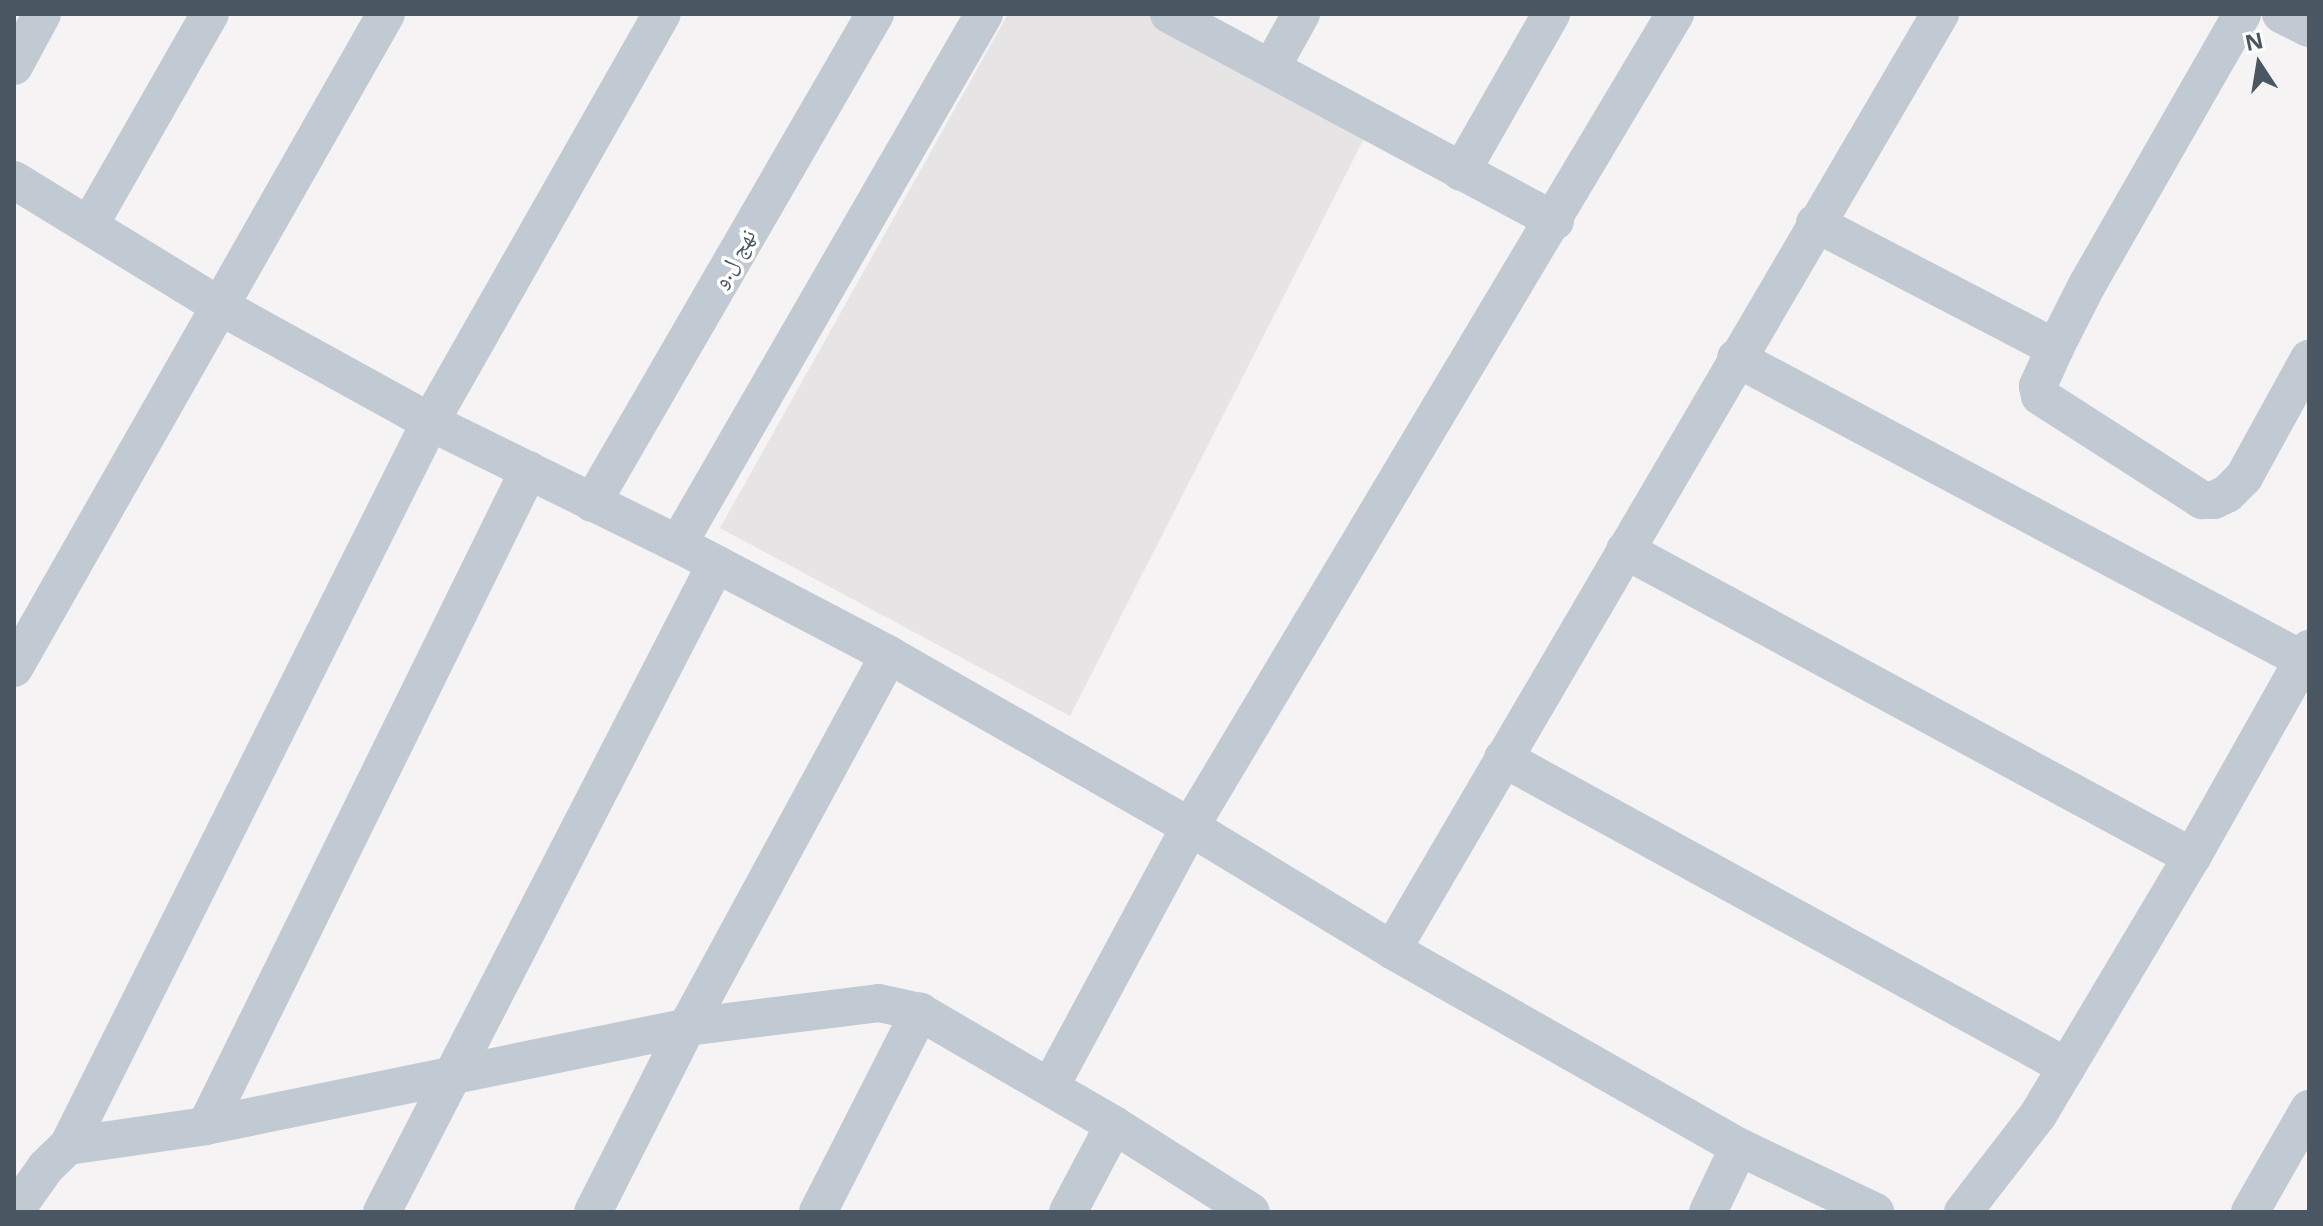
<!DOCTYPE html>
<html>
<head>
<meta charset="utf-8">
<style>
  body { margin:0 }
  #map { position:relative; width:2323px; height:1226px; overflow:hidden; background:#f5f3f3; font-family:"Open Sans","Noto Naskh Arabic",sans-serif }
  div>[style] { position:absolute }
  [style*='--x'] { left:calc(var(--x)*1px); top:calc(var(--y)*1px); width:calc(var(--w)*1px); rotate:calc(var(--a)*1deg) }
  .education>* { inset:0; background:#e6e4e5 }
  .minor>* { height:38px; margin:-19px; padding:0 19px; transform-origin:19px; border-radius:19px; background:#c1cad2 }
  span { translate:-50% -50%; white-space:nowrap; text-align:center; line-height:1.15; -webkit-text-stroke:7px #fff; paint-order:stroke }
  .street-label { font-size:22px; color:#4a5661 }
  .frame { position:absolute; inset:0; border:16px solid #4a5661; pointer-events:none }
  .north { position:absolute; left:2219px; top:24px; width:80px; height:80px; -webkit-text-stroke:6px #fff; paint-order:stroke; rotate:348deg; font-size:22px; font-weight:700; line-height:32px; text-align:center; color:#4a5661 }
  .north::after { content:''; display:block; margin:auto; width:28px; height:36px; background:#4a5661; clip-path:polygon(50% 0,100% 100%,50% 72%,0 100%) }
</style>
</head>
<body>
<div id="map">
  <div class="education">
    <i style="clip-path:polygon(1008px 14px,1160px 14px,1372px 123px,1070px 716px,720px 528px)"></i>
  </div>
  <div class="minor">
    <i style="--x:1169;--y:14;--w:438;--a:28.2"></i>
    <i style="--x:2281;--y:14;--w:31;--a:27"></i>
    <i style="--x:14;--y:66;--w:59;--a:-61.7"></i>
    <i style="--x:1271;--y:68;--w:62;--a:-60.9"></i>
    <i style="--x:1461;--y:172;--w:182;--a:-60.3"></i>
    <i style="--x:14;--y:180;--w:239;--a:31.5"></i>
    <i style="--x:218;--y:305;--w:242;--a:28.9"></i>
    <i style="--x:430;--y:422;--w:276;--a:26.2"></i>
    <i style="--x:678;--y:544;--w:238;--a:27.7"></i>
    <i style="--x:889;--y:655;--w:347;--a:29.7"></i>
    <i style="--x:1190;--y:827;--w:237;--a:31.3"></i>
    <i style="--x:1392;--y:950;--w:399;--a:29.6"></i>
    <i style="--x:1739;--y:1147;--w:151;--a:25.5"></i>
    <i style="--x:1815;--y:223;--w:271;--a:27.5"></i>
    <i style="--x:2055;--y:348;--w:71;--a:-63.1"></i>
    <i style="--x:2087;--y:285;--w:312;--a:-60.2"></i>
    <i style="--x:90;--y:224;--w:242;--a:-60.3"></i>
    <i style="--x:2055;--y:348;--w:42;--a:114.1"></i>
    <i style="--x:2038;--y:386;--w:10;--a:79"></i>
    <i style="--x:2040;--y:396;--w:193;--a:32.7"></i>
    <i style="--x:2202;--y:500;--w:12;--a:0"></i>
    <i style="--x:2214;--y:500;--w:14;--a:-25"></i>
    <i style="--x:2227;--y:494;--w:24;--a:-45"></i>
    <i style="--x:2244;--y:477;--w:135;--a:-61.2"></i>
    <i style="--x:1736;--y:358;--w:642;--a:28.04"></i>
    <i style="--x:592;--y:503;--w:565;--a:-59.94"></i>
    <i style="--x:678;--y:544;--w:612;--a:-60"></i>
    <i style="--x:1625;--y:550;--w:645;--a:28.43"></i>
    <i style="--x:14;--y:668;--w:752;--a:-60.37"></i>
    <i style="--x:1503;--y:758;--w:643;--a:28.72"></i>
    <i style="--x:1392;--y:950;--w:1085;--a:-59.65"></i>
    <i style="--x:1050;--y:1087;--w:295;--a:-61.7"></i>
    <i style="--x:1190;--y:827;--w:947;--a:-59.18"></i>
    <i style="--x:206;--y:1126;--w:731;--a:-63.79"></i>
    <i style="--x:68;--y:1146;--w:809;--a:-63.43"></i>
    <i style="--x:430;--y:422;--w:469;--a:-60.4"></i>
    <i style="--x:14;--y:1212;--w:55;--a:-54.6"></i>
    <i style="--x:46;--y:1167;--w:30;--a:-44"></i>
    <i style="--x:68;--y:1146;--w:139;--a:-8.2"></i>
    <i style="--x:206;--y:1126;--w:491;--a:-11.6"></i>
    <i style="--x:687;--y:1027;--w:193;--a:-7.1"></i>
    <i style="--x:879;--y:1003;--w:42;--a:12.4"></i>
    <i style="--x:920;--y:1012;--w:225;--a:30.2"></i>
    <i style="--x:1114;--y:1125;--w:162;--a:32.4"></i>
    <i style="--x:382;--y:1212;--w:729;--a:-62.73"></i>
    <i style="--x:593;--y:1212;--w:208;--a:-63.1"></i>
    <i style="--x:687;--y:1027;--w:423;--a:-61.5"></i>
    <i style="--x:818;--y:1212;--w:225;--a:-63"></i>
    <i style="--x:1068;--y:1212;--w:98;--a:-62.1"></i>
    <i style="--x:1708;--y:1212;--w:72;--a:-64.5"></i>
    <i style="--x:1963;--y:1212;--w:123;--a:-52.3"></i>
    <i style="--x:2038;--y:1115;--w:300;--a:-59.2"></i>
    <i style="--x:2192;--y:857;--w:239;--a:-60.6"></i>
    <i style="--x:2250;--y:1212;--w:119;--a:-60.2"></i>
  </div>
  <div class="street-label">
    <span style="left:733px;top:258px;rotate:-60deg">نهج ل.و</span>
  </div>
  <div class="frame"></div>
  <div class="north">N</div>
</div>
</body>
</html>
